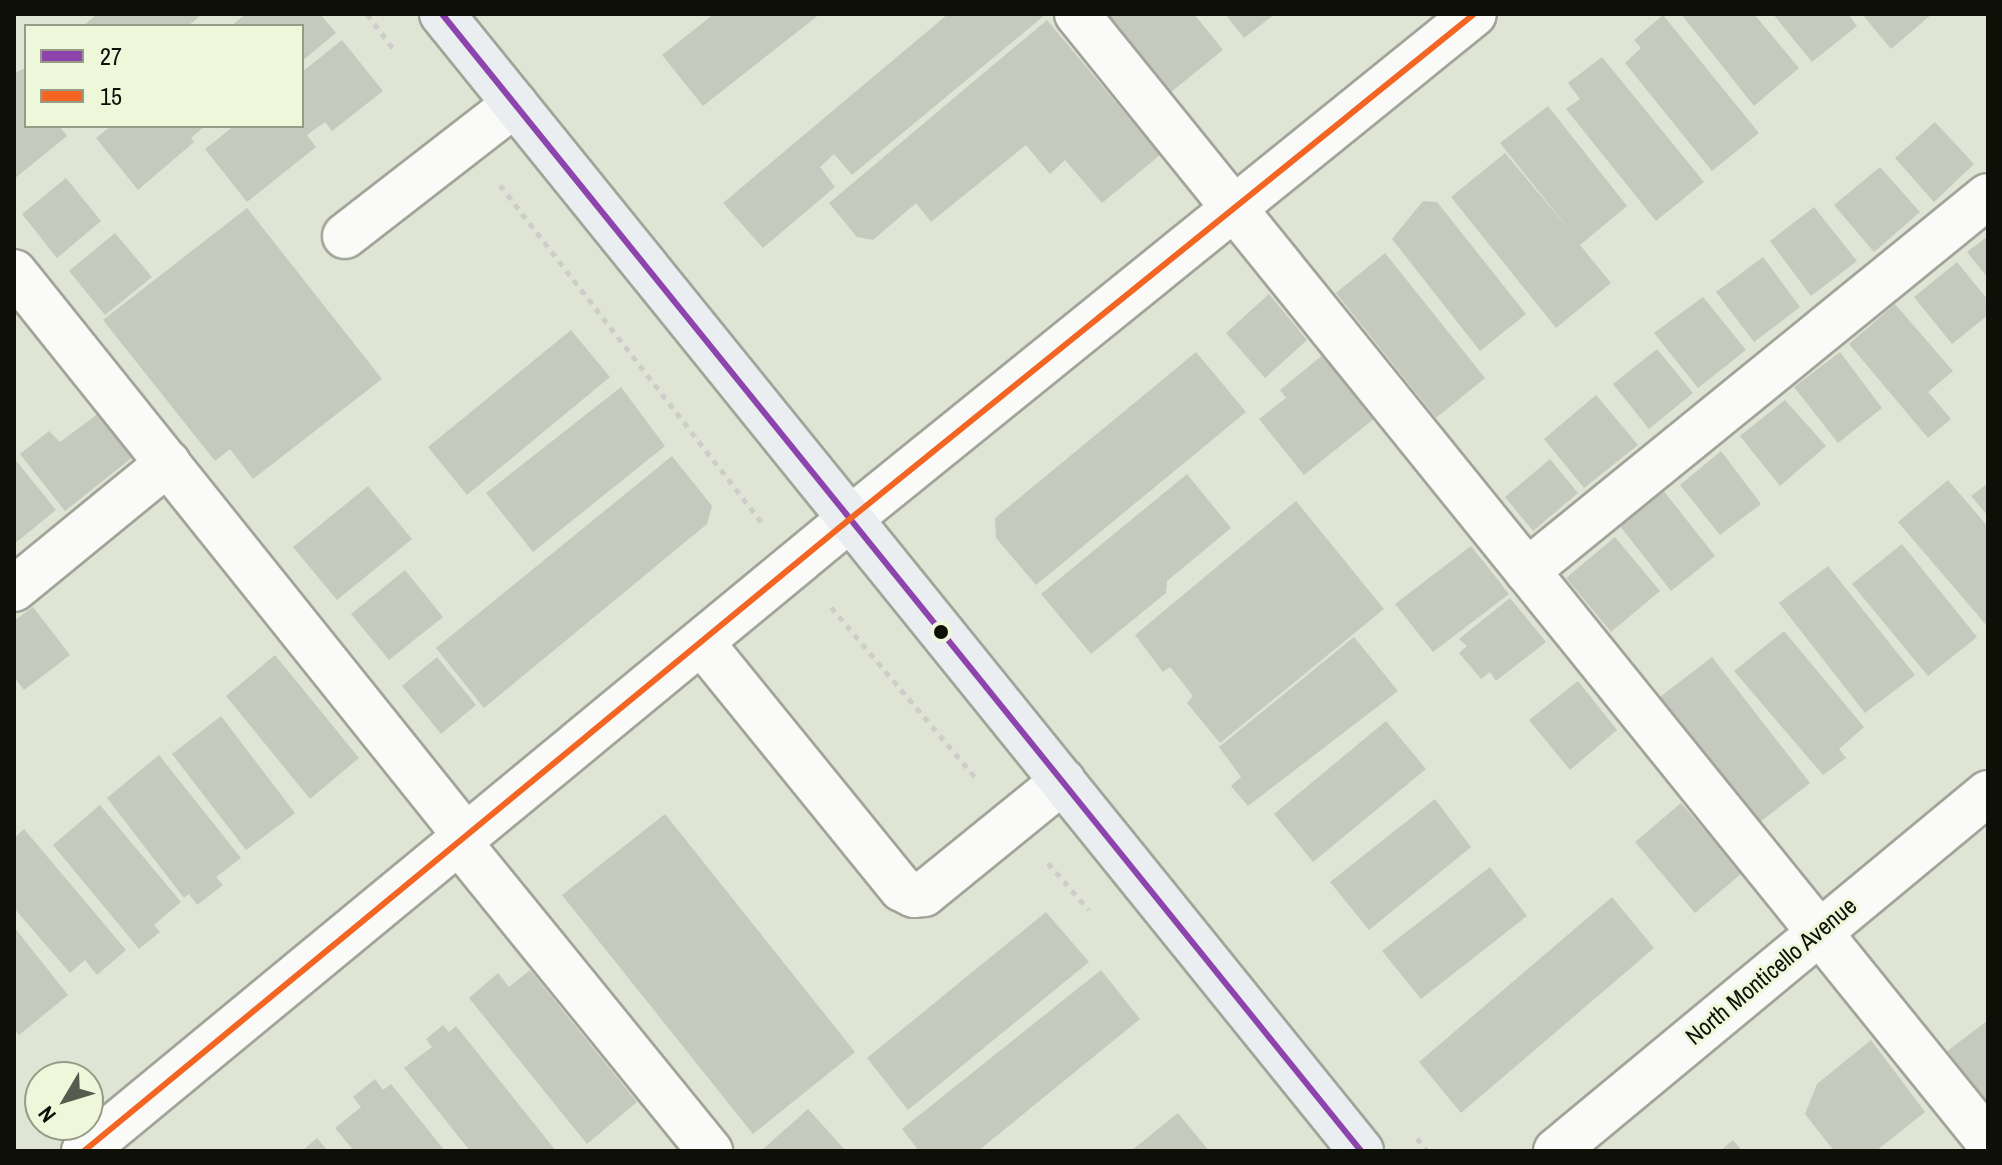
<!DOCTYPE html>
<html>
<head>
<meta charset="utf-8">
<style>
  body { margin:0 }
  #map { position:relative; width:2002px; height:1165px; overflow:hidden; background:#dfe4d4; font-family:"Archivo Narrow",sans-serif }
  div>[style] { position:absolute }
  [style*='--x'] { left:calc(var(--x)*1px); top:calc(var(--y)*1px); width:calc(var(--w)*1px); rotate:calc(var(--a)*1deg) }
  .building>* { inset:0; background:#c6c9bd }
  .path>* { height:5px; margin-top:-2.5px; transform-origin:0; background:repeating-linear-gradient(90deg,#cdceca 0 6px,transparent 0 12px) }
  .roads { filter:drop-shadow(2px 0 #a1a599) drop-shadow(-2px 0 #a1a599) drop-shadow(0 2px #a1a599) drop-shadow(0 -2px #a1a599) }
  .minor>* { height:44px; margin:-22px; padding:0 22px; transform-origin:22px; border-radius:22px; background:#fafbf9 }
  .major>* { height:44px; margin:-22px; padding:0 22px; transform-origin:22px; border-radius:22px; background:#eaeef0 }
  .bus-1>* { height:6px; margin:-3px; padding:0 3px; transform-origin:3px; border-radius:3px; background:#8e44ad }
  .bus-2>* { height:6px; margin:-3px; padding:0 3px; transform-origin:3px; border-radius:3px; background:#f26522 }
  .dots>* { width:22px; height:22px; translate:-50% -50%; box-sizing:border-box; border:4px solid #eff7db; border-radius:50% }
  span { translate:-50% -50%; white-space:nowrap; text-align:center; line-height:1.15; -webkit-text-stroke:6px #eff7db; paint-order:stroke }
  .street-label { font-size:24px; color:#0e1007 }
  .frame { position:absolute; inset:0; border:16px solid #0e1007; pointer-events:none }
  .legend { position:absolute; left:24px; top:24px; width:280px; height:104px; box-sizing:border-box; background:#eff7db; border:2px solid #959b86; margin:0; padding:10px 14px; list-style:none; font-size:24px; color:#0e1007 }
  .legend li { display:flex; align-items:center; gap:16px; height:40px }
  .legend b { width:40px; border:2px solid #959b86 }
  .north { position:absolute; left:24px; top:1061px; width:80px; height:80px; box-sizing:border-box; background:#eff7db; border:2px solid #959b86; border-radius:50%; rotate:232deg; font-size:22px; font-weight:700; line-height:32px; text-align:center; color:#0e1007 }
  .north::after { content:''; display:block; margin:auto; width:28px; height:36px; background:#575a4f; clip-path:polygon(50% 0,100% 100%,50% 72%,0 100%) }
</style>
</head>
<body>
<div id="map">
  <div class="building">
    <i style="clip-path:polygon(97px 14px,202px 14px,188px 26px,83px 26px)"></i>
    <i style="clip-path:polygon(246px 14px,320px 14px,336px 33px,302px 61px,302px 26px,231px 26px)"></i>
    <i style="clip-path:polygon(714px 14px,820px 14px,703px 106px,662px 55px)"></i>
    <i style="clip-path:polygon(948px 14px,1046px 14px,852px 175px,834px 154px,820px 167px,835px 187px,763px 248px,723px 203px)"></i>
    <i style="clip-path:polygon(1108px 14px,1194px 14px,1223px 50px,1171px 92px)"></i>
    <i style="clip-path:polygon(1225px 14px,1275px 14px,1244px 38px)"></i>
    <i style="clip-path:polygon(1681px 14px,1754px 14px,1799px 68px,1754px 106px)"></i>
    <i style="clip-path:polygon(1773px 14px,1848px 14px,1857px 26px,1812px 62px)"></i>
    <i style="clip-path:polygon(1862px 14px,1932px 14px,1891px 49px)"></i>
    <i style="clip-path:polygon(1663px 15px,1759px 133px,1712px 171px,1625px 63px,1641px 48px,1634px 40px)"></i>
    <i style="clip-path:polygon(1047px 20px,1160px 155px,1102px 203px,1065px 160px,1050px 174px,1026px 145px,931px 222px,916px 203px,873px 240px,857px 237px,829px 203px)"></i>
    <i style="clip-path:polygon(342px 40px,383px 91px,332px 131px,325px 122px,307px 135px,316px 147px,247px 202px,205px 149px,234px 126px,302px 126px,302px 72px)"></i>
    <i style="clip-path:polygon(1602px 57px,1704px 182px,1656px 221px,1566px 109px,1580px 99px,1568px 83px)"></i>
    <i style="clip-path:polygon(26px 68px,26px 126px,59px 126px,67px 136px,14px 179px,14px 73px)"></i>
    <i style="clip-path:polygon(1548px 106px,1627px 206px,1580px 245px,1611px 283px,1556px 328px,1451px 197px,1505px 153px,1572px 233px,1500px 143px)"></i>
    <i style="clip-path:polygon(1935px 122px,1974px 164px,1934px 202px,1895px 158px)"></i>
    <i style="clip-path:polygon(111px 126px,205px 126px,191px 138px,194px 142px,138px 190px,96px 138px)"></i>
    <i style="clip-path:polygon(1880px 167px,1920px 212px,1874px 252px,1834px 205px)"></i>
    <i style="clip-path:polygon(66px 178px,101px 221px,57px 258px,22px 214px)"></i>
    <i style="clip-path:polygon(1423px 201px,1437px 202px,1526px 314px,1480px 351px,1392px 239px)"></i>
    <i style="clip-path:polygon(1814px 207px,1857px 261px,1811px 296px,1770px 241px)"></i>
    <i style="clip-path:polygon(247px 208px,382px 379px,253px 479px,230px 449px,215px 461px,103px 320px)"></i>
    <i style="clip-path:polygon(115px 233px,152px 277px,105px 315px,69px 271px)"></i>
    <i style="clip-path:polygon(1988px 236px,1988px 278px,1967px 252px)"></i>
    <i style="clip-path:polygon(1385px 253px,1485px 378px,1436px 418px,1336px 293px)"></i>
    <i style="clip-path:polygon(1763px 257px,1800px 307px,1754px 342px,1716px 292px)"></i>
    <i style="clip-path:polygon(1957px 262px,1988px 300px,1988px 315px,1952px 344px,1914px 297px)"></i>
    <i style="clip-path:polygon(1269px 294px,1307px 340px,1265px 378px,1226px 333px)"></i>
    <i style="clip-path:polygon(1703px 297px,1746px 350px,1698px 388px,1654px 333px)"></i>
    <i style="clip-path:polygon(1895px 304px,1953px 371px,1928px 392px,1951px 419px,1928px 438px,1849px 344px)"></i>
    <i style="clip-path:polygon(571px 330px,610px 377px,467px 495px,428px 447px)"></i>
    <i style="clip-path:polygon(1657px 349px,1693px 393px,1649px 429px,1613px 384px)"></i>
    <i style="clip-path:polygon(1196px 352px,1246px 412px,1036px 585px,996px 538px,995px 518px)"></i>
    <i style="clip-path:polygon(1840px 352px,1882px 408px,1838px 443px,1794px 387px)"></i>
    <i style="clip-path:polygon(1324px 354px,1375px 418px,1304px 475px,1259px 419px,1286px 398px,1280px 390px)"></i>
    <i style="clip-path:polygon(621px 387px,665px 446px,533px 552px,486px 493px)"></i>
    <i style="clip-path:polygon(1596px 395px,1638px 445px,1584px 488px,1544px 439px)"></i>
    <i style="clip-path:polygon(1785px 400px,1826px 446px,1780px 486px,1740px 436px)"></i>
    <i style="clip-path:polygon(99px 413px,134px 456px,65px 511px,20px 454px,49px 431px,60px 442px)"></i>
    <i style="clip-path:polygon(1721px 451px,1761px 504px,1720px 535px,1680px 485px)"></i>
    <i style="clip-path:polygon(672px 456px,712px 506px,707px 524px,484px 708px,436px 648px)"></i>
    <i style="clip-path:polygon(14px 458px,56px 510px,14px 544px)"></i>
    <i style="clip-path:polygon(1550px 459px,1578px 493px,1533px 531px,1505px 497px)"></i>
    <i style="clip-path:polygon(1187px 474px,1231px 528px,1167px 581px,1166px 593px,1091px 654px,1041px 594px)"></i>
    <i style="clip-path:polygon(1948px 480px,1988px 527px,1988px 627px,1898px 522px)"></i>
    <i style="clip-path:polygon(1988px 483px,1988px 516px,1971px 496px)"></i>
    <i style="clip-path:polygon(368px 486px,412px 539px,337px 600px,293px 547px)"></i>
    <i style="clip-path:polygon(1663px 490px,1715px 556px,1671px 591px,1620px 526px)"></i>
    <i style="clip-path:polygon(1296px 501px,1384px 609px,1220px 743px,1187px 703px,1193px 696px,1170px 667px,1163px 672px,1135px 635px)"></i>
    <i style="clip-path:polygon(1615px 537px,1660px 591px,1611px 632px,1566px 578px)"></i>
    <i style="clip-path:polygon(1902px 544px,1977px 637px,1928px 676px,1852px 584px)"></i>
    <i style="clip-path:polygon(1471px 546px,1509px 594px,1433px 652px,1395px 604px)"></i>
    <i style="clip-path:polygon(1828px 566px,1915px 675px,1865px 713px,1779px 603px)"></i>
    <i style="clip-path:polygon(405px 570px,443px 617px,389px 660px,351px 614px)"></i>
    <i style="clip-path:polygon(1510px 598px,1546px 642px,1496px 681px,1490px 672px,1481px 679px,1459px 653px,1467px 646px,1459px 639px)"></i>
    <i style="clip-path:polygon(33px 607px,70px 655px,24px 690px,14px 677px,14px 621px)"></i>
    <i style="clip-path:polygon(1784px 631px,1864px 727px,1839px 749px,1846px 758px,1823px 775px,1734px 671px)"></i>
    <i style="clip-path:polygon(1354px 637px,1398px 691px,1248px 806px,1231px 786px,1241px 777px,1219px 747px)"></i>
    <i style="clip-path:polygon(275px 655px,359px 758px,310px 799px,226px 696px)"></i>
    <i style="clip-path:polygon(437px 657px,476px 705px,441px 734px,402px 686px)"></i>
    <i style="clip-path:polygon(1712px 657px,1810px 783px,1760px 822px,1660px 697px)"></i>
    <i style="clip-path:polygon(1578px 681px,1617px 730px,1570px 770px,1529px 720px)"></i>
    <i style="clip-path:polygon(221px 716px,295px 813px,246px 850px,172px 754px)"></i>
    <i style="clip-path:polygon(1386px 721px,1426px 769px,1313px 862px,1274px 814px)"></i>
    <i style="clip-path:polygon(159px 755px,241px 858px,216px 877px,223px 885px,197px 905px,189px 894px,184px 898px,107px 798px)"></i>
    <i style="clip-path:polygon(1435px 799px,1471px 847px,1369px 930px,1330px 882px)"></i>
    <i style="clip-path:polygon(1681px 803px,1742px 873px,1695px 913px,1635px 842px)"></i>
    <i style="clip-path:polygon(100px 805px,181px 902px,154px 925px,160px 932px,139px 949px,53px 845px)"></i>
    <i style="clip-path:polygon(665px 814px,855px 1052px,753px 1134px,562px 895px)"></i>
    <i style="clip-path:polygon(24px 829px,126px 950px,97px 975px,85px 960px,70px 973px,14px 908px,14px 838px)"></i>
    <i style="clip-path:polygon(1490px 867px,1527px 916px,1421px 999px,1382px 951px)"></i>
    <i style="clip-path:polygon(1612px 897px,1654px 948px,1461px 1113px,1419px 1062px)"></i>
    <i style="clip-path:polygon(1046px 912px,1089px 962px,908px 1110px,867px 1058px)"></i>
    <i style="clip-path:polygon(14px 927px,68px 995px,19px 1035px,14px 1029px)"></i>
    <i style="clip-path:polygon(530px 970px,637px 1102px,587px 1144px,469px 998px,498px 973px,509px 987px)"></i>
    <i style="clip-path:polygon(1101px 970px,1140px 1019px,978px 1151px,919px 1151px,902px 1129px)"></i>
    <i style="clip-path:polygon(1988px 1020px,1988px 1104px,1946px 1052px)"></i>
    <i style="clip-path:polygon(443px 1025px,449px 1032px,456px 1026px,556px 1151px,470px 1151px,404px 1068px,432px 1047px,426px 1039px)"></i>
    <i style="clip-path:polygon(1871px 1040px,1925px 1112px,1876px 1151px,1834px 1151px,1805px 1114px,1817px 1084px)"></i>
    <i style="clip-path:polygon(375px 1079px,383px 1090px,391px 1084px,445px 1151px,354px 1151px,335px 1128px,361px 1107px,353px 1097px)"></i>
    <i style="clip-path:polygon(808px 1109px,846px 1151px,761px 1151px)"></i>
    <i style="clip-path:polygon(1178px 1113px,1209px 1151px,1131px 1151px)"></i>
    <i style="clip-path:polygon(317px 1138px,328px 1151px,302px 1151px)"></i>
    <i style="clip-path:polygon(1733px 1140px,1742px 1151px,1720px 1151px)"></i>
  </div>
  <div class="path">
    <i style="--x:367;--y:14;--w:43;--a:52.6"></i>
    <i style="--x:500;--y:185;--w:426;--a:52.2"></i>
    <i style="--x:831;--y:607;--w:226;--a:49.7"></i>
    <i style="--x:1048;--y:863;--w:62;--a:48.9"></i>
    <i style="--x:1417;--y:1138;--w:16;--a:52"></i>
  </div>
  <div class="roads">
    <div class="minor">
      <i style="--x:1077;--y:14;--w:1449;--a:51.05"></i>
      <i style="--x:345;--y:236;--w:215;--a:-37.8"></i>
      <i style="--x:14;--y:272;--w:721;--a:51.3"></i>
      <i style="--x:1527;--y:571;--w:594;--a:-39.13"></i>
      <i style="--x:14;--y:589;--w:199;--a:-39.3"></i>
      <i style="--x:701;--y:642;--w:318;--a:50.9"></i>
      <i style="--x:902;--y:889;--w:13;--a:27"></i>
      <i style="--x:914;--y:895;--w:10;--a:-6"></i>
      <i style="--x:924;--y:894;--w:179;--a:-39.1"></i>
      <i style="--x:458;--y:841;--w:400;--a:50.9"></i>
      <i style="--x:84;--y:1151;--w:994;--a:-39.53"></i>
      <i style="--x:851;--y:518;--w:801;--a:-38.97"></i>
      <i style="--x:1556;--y:1151;--w:561;--a:-39.65"></i>
    </div>
    <div class="major">
      <i style="--x:442;--y:14;--w:1462;--a:51.05"></i>
    </div>
  </div>
  <div class="bus-1">
    <i style="--x:442;--y:14;--w:1462;--a:51.05"></i>
  </div>
  <div class="bus-2">
    <i style="--x:84;--y:1151;--w:994;--a:-39.53"></i>
    <i style="--x:851;--y:518;--w:801;--a:-38.97"></i>
  </div>
  <div class="dots">
    <i style="left:941px;top:632px;background:#0e1007"></i>
  </div>
  <div class="street-label">
    <span style="left:1771px;top:971px;rotate:-40deg">North Monticello Avenue</span>
  </div>
  <div class="frame"></div>
  <ul class="legend">
  <li><b style="height:10px;background:#8e44ad"></b>27</li>
  <li><b style="height:10px;background:#f26522"></b>15</li>
  </ul>
  <div class="north">N</div>
</div>
</body>
</html>
